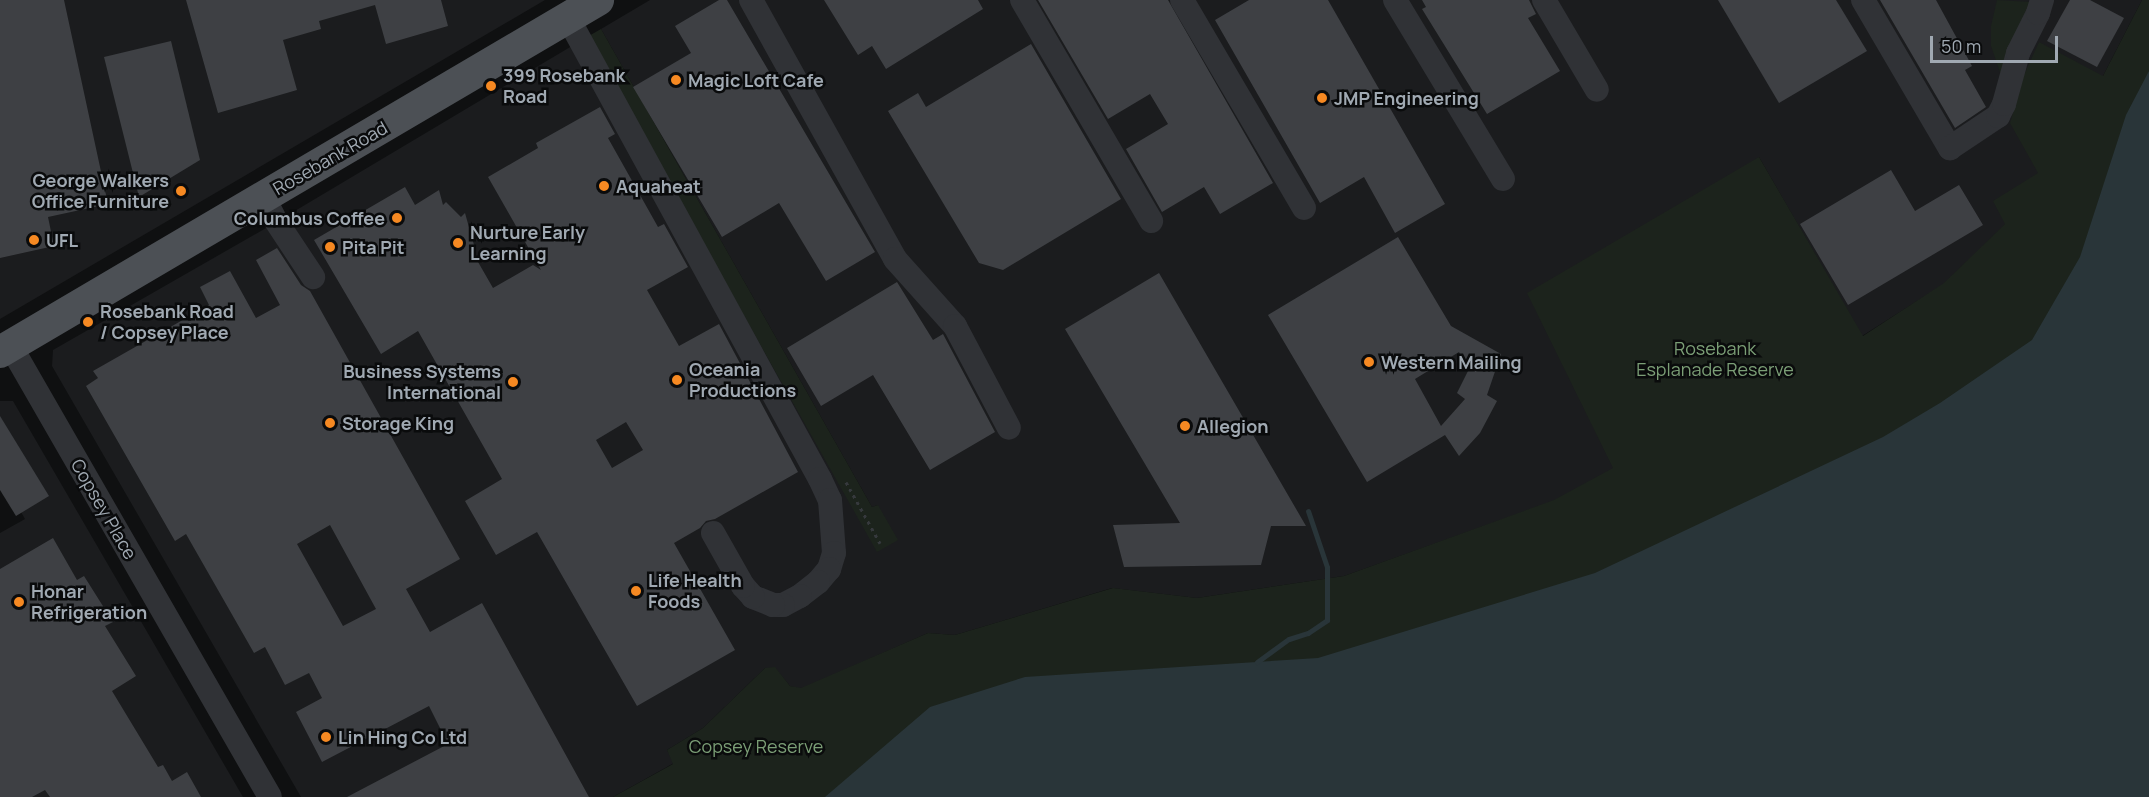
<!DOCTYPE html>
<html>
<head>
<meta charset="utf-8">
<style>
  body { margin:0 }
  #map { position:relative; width:2149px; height:797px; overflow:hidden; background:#0f1011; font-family:Manrope,sans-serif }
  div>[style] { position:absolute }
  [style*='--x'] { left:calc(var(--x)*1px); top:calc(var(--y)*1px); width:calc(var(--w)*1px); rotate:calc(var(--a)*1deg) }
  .built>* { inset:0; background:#1b1c1e }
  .green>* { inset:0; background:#1c231c }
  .water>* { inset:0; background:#293539 }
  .stream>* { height:5px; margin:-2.5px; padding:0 2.5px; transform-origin:2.5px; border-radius:2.5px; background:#293539 }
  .building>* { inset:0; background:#3e4044 }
  .path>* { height:3px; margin-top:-1.5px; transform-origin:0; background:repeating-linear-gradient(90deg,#36393d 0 3px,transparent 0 7.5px) }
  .minor>* { height:24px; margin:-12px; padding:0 12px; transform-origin:12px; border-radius:12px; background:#303236 }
  .major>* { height:32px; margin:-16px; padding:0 16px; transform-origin:16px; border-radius:16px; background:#4c5055 }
  .dots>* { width:16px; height:16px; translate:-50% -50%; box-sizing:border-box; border:3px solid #0a0b0c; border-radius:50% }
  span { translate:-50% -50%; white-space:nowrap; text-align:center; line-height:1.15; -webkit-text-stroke:5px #0a0b0c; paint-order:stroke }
  .poi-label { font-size:18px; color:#a0a9b2; font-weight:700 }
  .left { translate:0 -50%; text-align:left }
  .right { translate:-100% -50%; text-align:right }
  .street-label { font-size:18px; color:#a0a9b2 }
  .park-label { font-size:18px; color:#7b9e76 }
  .scale { position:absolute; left:1930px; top:36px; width:128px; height:27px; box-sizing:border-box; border:3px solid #a0a9b2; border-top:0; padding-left:8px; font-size:18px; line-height:21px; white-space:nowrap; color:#a0a9b2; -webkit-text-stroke:4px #0a0b0c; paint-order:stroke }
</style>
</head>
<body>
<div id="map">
  <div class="built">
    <i style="clip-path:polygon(0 0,545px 0,0 319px)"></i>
    <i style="clip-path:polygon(650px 0,2142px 0,2048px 183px,1944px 284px,1862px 336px,1759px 157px,1618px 478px,1344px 576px,1197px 598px,1112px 588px,955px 635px,928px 633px,801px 689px,790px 686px,775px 668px,765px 668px,703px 728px,667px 750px,674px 763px,613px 797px,301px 797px,52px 366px,53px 350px,273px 224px,587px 37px,878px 552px,878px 505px,872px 507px,601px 29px)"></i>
    <i style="clip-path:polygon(0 401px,13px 401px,243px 797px,0 797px,0 533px,25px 519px,0 476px)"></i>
  </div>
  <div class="green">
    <i style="clip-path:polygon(1997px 0,2031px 2px,2001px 75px,1991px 46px,1991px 26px)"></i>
    <i style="clip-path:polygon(2142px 0,2149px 0,2149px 797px,613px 797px,673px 764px,667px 750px,703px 728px,765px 668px,775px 667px,790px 686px,801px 688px,928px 633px,955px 635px,1113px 588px,1197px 598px,1344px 576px,1554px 500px,1613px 468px,1527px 293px,1759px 157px,1863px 336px,1944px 283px,2005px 224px,1993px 201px,2038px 173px,2010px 123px,2024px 75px,2039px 42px,2103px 76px)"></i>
    <i style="clip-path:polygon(601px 29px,872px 507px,878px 505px,898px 540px,877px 552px,587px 37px)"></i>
  </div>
  <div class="water">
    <i style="clip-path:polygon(2149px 71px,2149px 797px,825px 797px,930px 707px,1025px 677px,1318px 658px,1595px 573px,1883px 437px,1940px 403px,2032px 340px,2080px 257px,2126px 115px)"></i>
  </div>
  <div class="stream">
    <i style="--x:1257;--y:662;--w:39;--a:-36"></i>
    <i style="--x:1289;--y:639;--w:20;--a:-18"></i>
    <i style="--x:1308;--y:633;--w:23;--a:-34"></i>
    <i style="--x:1327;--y:620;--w:53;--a:-90"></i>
    <i style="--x:1327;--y:567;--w:59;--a:-108.7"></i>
  </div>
  <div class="building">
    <i style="clip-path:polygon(0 0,64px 0,108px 204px,48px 217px,54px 246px,0 258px)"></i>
    <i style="clip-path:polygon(186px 0,441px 0,448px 26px,386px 44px,375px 5px,319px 21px,321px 29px,283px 40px,297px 90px,218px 113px)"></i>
    <i style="clip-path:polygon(719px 0,727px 0,875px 252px,826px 281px,779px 203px,722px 237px,633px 87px,691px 53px,675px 26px)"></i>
    <i style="clip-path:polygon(824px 0,978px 0,983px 9px,886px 69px,872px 46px,858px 55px)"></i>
    <i style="clip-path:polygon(1038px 0,1168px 0,1273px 183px,1220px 214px,1204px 187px,1162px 212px,1126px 149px,1168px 124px,1150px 94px,1108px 119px)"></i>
    <i style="clip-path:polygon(1249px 0,1328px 0,1445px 204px,1395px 233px,1364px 177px,1320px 203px,1215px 20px)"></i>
    <i style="clip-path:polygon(1422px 0,1529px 0,1536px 14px,1528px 18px,1560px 71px,1487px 114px,1422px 9px,1426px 7px)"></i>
    <i style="clip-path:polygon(1718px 0,1836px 0,1867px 51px,1779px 103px)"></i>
    <i style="clip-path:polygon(1880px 0,1936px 0,1972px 66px,1965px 70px,1986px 107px,1955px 128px)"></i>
    <i style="clip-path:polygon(2070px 0,2090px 0,2124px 18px,2097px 67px,2047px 41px)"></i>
    <i style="clip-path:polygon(171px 41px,200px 160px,139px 197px,104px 57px)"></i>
    <i style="clip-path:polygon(1031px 44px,1121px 199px,1003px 270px,979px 263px,888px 111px,918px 93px,926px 107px)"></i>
    <i style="clip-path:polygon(evenodd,600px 107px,615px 134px,608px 138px,658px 227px,664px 224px,688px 267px,647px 290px,679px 346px,719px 324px,798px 472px,715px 519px,706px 521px,700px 528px,674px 543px,735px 650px,637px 706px,537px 532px,496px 555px,465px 501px,502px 479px,418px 331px,381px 354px,314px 240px,405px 187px,415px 205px,439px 190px,443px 205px,446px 202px,461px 217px,465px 213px,474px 245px,470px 248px,493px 288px,533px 265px,541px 270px,488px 177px,538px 148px,536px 143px,600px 107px,626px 422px,643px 450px,612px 468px,596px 440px,626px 422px)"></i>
    <i style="clip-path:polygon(1891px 170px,1915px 211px,1959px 185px,1983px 225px,1848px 305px,1800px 224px)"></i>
    <i style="clip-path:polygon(evenodd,1398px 237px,1451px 326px,1501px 354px,1487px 395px,1497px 401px,1480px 433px,1459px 456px,1445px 435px,1367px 482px,1268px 315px,1398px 237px,1459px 352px,1468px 371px,1457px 393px,1465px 399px,1441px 426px,1415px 379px,1459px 352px)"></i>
    <i style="clip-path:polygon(evenodd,277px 248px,301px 285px,310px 291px,460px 559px,406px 589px,430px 632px,482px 603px,589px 797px,347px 797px,448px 744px,429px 706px,322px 762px,296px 712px,322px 698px,309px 673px,285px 685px,265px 647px,254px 653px,186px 534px,175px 541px,86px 386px,98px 378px,93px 371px,209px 305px,200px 287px,230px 271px,256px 318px,280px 305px,256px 260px,277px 248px,330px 525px,376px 609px,343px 626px,297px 544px,330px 525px)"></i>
    <i style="clip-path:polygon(1159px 273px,1306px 526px,1271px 526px,1261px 565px,1124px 567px,1113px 525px,1180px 523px,1065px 329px)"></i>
    <i style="clip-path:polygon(897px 282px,933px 340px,943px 334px,995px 432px,930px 470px,873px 375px,821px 406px,787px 348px)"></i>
    <i style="clip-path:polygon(0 416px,49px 496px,16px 516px,0 490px)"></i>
    <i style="clip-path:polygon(53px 538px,77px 580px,84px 576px,113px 622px,105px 626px,136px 676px,112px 691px,158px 767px,163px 765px,172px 781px,187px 772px,201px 797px,50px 797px,45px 790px,32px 797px,0 797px,0 569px)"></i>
  </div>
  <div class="path">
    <i style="--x:846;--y:482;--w:70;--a:60.9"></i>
  </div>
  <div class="minor">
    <i style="--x:751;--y:0;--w:296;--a:60.9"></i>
    <i style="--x:895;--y:259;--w:90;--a:48.2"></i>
    <i style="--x:955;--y:326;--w:115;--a:62.1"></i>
    <i style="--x:1022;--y:0;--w:256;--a:59.7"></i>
    <i style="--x:1182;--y:0;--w:241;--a:59.6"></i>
    <i style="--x:1395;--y:0;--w:209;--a:58.9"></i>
    <i style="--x:1544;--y:0;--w:104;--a:59.5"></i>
    <i style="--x:1863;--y:0;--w:172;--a:59.6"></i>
    <i style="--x:1950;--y:148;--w:58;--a:-33.7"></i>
    <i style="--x:1998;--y:116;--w:13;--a:-63"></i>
    <i style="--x:2004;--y:104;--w:53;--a:-74.6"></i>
    <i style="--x:2018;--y:53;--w:45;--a:-63.4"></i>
    <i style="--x:2038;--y:13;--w:14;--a:-73"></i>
    <i style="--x:568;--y:18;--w:525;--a:61.34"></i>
    <i style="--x:820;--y:479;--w:23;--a:65"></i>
    <i style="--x:830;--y:500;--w:53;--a:85.7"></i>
    <i style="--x:834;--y:553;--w:17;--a:107"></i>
    <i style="--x:829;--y:569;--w:17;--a:130"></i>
    <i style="--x:818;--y:582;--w:23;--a:142"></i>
    <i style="--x:800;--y:596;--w:19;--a:152"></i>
    <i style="--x:783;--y:605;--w:10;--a:180"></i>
    <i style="--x:773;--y:605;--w:22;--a:-158"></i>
    <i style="--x:753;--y:597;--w:15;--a:-132"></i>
    <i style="--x:743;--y:586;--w:61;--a:-119.5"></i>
    <i style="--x:263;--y:196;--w:25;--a:63"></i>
    <i style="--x:274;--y:218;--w:71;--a:56.5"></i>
    <i style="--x:10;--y:345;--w:521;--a:60.09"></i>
  </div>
  <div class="major">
    <i style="--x:0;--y:352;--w:694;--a:-30.48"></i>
  </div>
  <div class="dots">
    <i style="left:676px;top:80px;background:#f68922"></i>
    <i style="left:491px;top:86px;background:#f68922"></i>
    <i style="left:1322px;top:98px;background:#f68922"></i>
    <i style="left:604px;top:186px;background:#f68922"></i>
    <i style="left:181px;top:191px;background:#f68922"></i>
    <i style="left:397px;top:218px;background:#f68922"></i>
    <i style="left:34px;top:240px;background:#f68922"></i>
    <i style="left:458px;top:243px;background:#f68922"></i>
    <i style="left:330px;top:247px;background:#f68922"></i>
    <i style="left:88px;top:322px;background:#f68922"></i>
    <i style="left:1369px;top:362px;background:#f68922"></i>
    <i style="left:677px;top:380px;background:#f68922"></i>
    <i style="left:513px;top:382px;background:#f68922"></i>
    <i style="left:330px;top:423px;background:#f68922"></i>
    <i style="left:1185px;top:426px;background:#f68922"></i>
    <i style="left:636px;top:591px;background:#f68922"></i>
    <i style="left:19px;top:602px;background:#f68922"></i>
    <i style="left:326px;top:737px;background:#f68922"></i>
  </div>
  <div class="poi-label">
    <span class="left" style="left:503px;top:86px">399 Rosebank<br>Road</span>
    <span class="left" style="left:688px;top:80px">Magic Loft Cafe</span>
    <span class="left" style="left:1334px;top:98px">JMP Engineering</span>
    <span class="right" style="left:169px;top:191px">George Walkers<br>Office Furniture</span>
    <span class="left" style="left:616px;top:186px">Aquaheat</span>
    <span class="right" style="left:385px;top:218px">Columbus Coffee</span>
    <span class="left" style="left:470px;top:243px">Nurture Early<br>Learning</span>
    <span class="left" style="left:46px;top:240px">UFL</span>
    <span class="left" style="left:342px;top:247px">Pita Pit</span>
    <span class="left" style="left:100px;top:322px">Rosebank Road<br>/ Copsey Place</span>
    <span class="left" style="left:1381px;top:362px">Western Mailing</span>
    <span class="left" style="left:689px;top:380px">Oceania<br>Productions</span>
    <span class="right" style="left:501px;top:382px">Business Systems<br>International</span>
    <span class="left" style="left:342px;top:423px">Storage King</span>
    <span class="left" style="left:1197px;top:426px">Allegion</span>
    <span class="left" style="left:648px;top:591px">Life Health<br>Foods</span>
    <span class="left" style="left:31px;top:602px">Honar<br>Refrigeration</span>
    <span class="left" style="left:338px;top:737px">Lin Hing Co Ltd</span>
  </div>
  <div class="street-label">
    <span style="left:330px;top:158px;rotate:-30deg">Rosebank Road</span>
    <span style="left:104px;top:509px;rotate:60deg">Copsey Place</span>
  </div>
  <div class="park-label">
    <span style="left:1715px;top:359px">Rosebank<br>Esplanade Reserve</span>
    <span style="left:756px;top:746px">Copsey Reserve</span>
  </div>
  <div class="scale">50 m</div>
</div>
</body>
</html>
